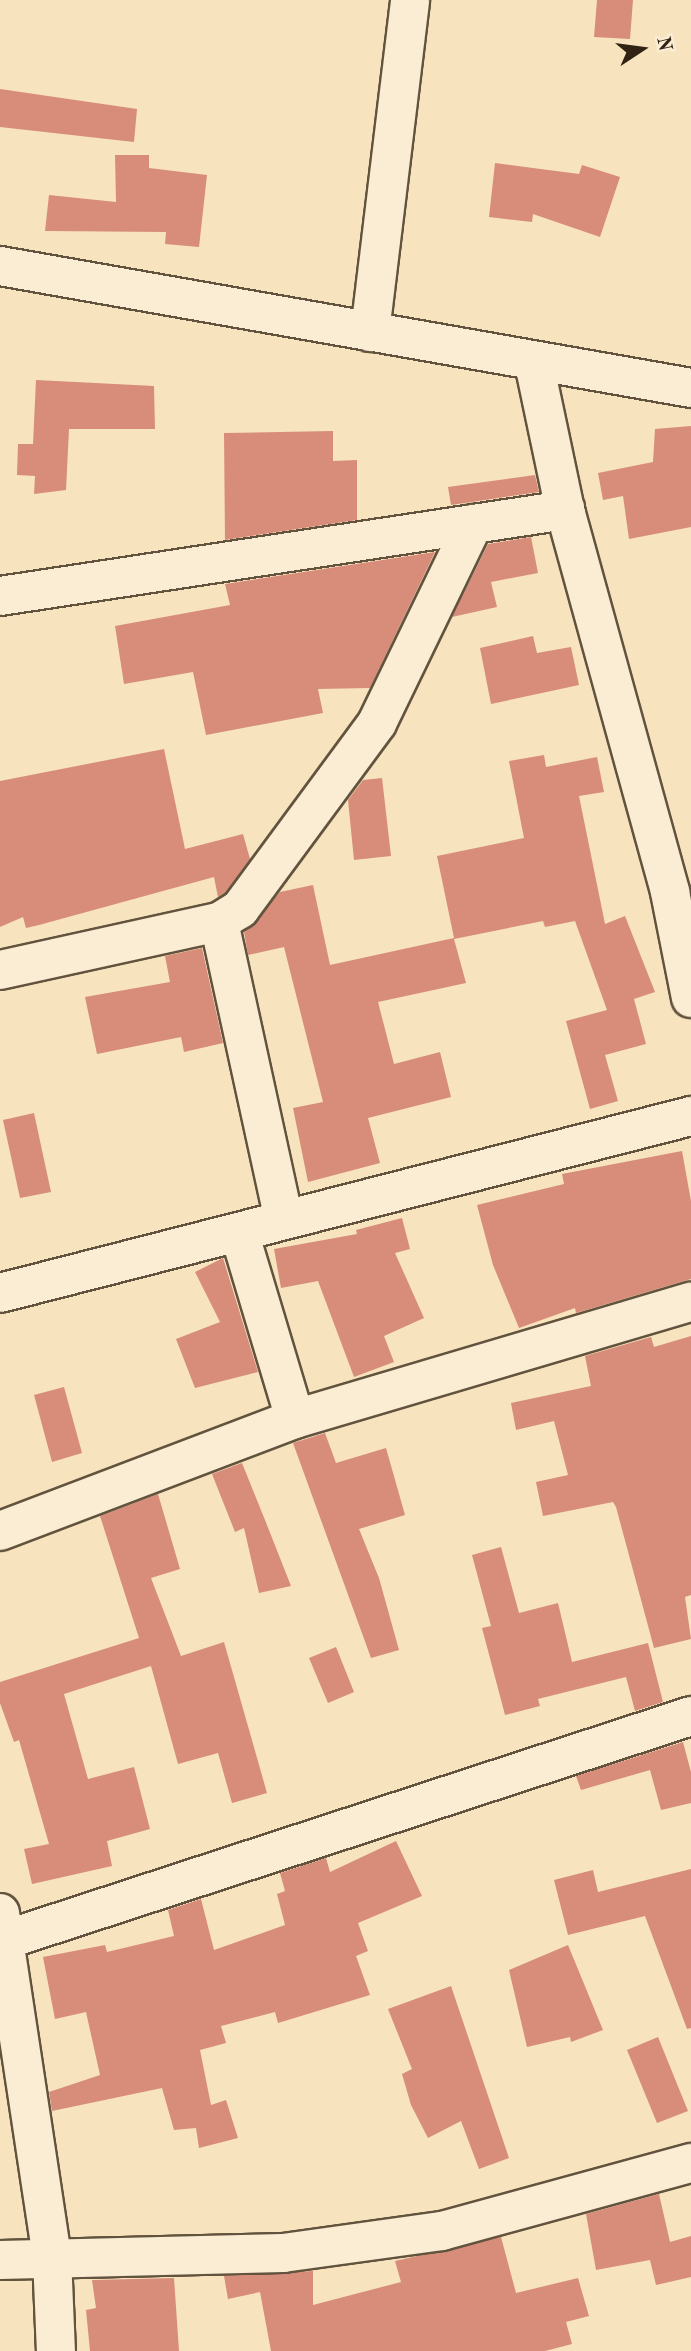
<!DOCTYPE html>
<html>
<head>
<meta charset="utf-8">
<style>
  body { margin:0 }
  #map { position:relative; width:691px; height:2351px; overflow:hidden; background:#f7e3bd; font-family:"Old Standard TT",serif }
  div>[style] { position:absolute }
  [style*='--x'] { left:calc(var(--x)*1px); top:calc(var(--y)*1px); width:calc(var(--w)*1px); rotate:calc(var(--a)*1deg) }
  .building>* { inset:0; background:#d78d7a }
  .roads { filter:drop-shadow(2px 0 #62533e) drop-shadow(-2px 0 #62533e) drop-shadow(0 2px #62533e) drop-shadow(0 -2px #62533e) }
  .minor>* { height:38px; margin:-19px; padding:0 19px; transform-origin:19px; border-radius:19px; background:#faedd4 }
  span { translate:-50% -50%; white-space:nowrap; text-align:center; line-height:1.15; -webkit-text-stroke:5px #faedd4; paint-order:stroke }
  .north { position:absolute; left:607px; top:14px; width:70px; height:70px; -webkit-text-stroke:5px #faedd4; paint-order:stroke; rotate:77deg; font-size:19px; font-weight:700; line-height:28px; text-align:center; color:#302314 }
  .north::after { content:''; display:block; margin:auto; width:24px; height:32px; background:#302314; clip-path:polygon(50% 0,100% 100%,50% 72%,0 100%) }
</style>
</head>
<body>
<div id="map">
  <div class="building">
    <i style="clip-path:polygon(597px 0,633px 0,630px 39px,594px 37px)"></i>
    <i style="clip-path:polygon(0 89px,137px 109px,134px 142px,0 127px)"></i>
    <i style="clip-path:polygon(115px 155px,149px 155px,149px 168px,207px 175px,199px 247px,165px 244px,166px 232px,45px 231px,49px 195px,116px 202px)"></i>
    <i style="clip-path:polygon(495px 163px,579px 174px,582px 165px,620px 177px,600px 237px,533px 214px,532px 222px,489px 217px)"></i>
    <i style="clip-path:polygon(36px 380px,154px 386px,155px 429px,69px 429px,66px 490px,34px 494px,35px 476px,17px 475px,18px 444px,33px 444px)"></i>
    <i style="clip-path:polygon(691px 426px,691px 527px,629px 539px,623px 496px,603px 500px,598px 473px,653px 462px,655px 429px)"></i>
    <i style="clip-path:polygon(333px 431px,333px 461px,357px 460px,357px 520px,225px 540px,224px 433px)"></i>
    <i style="clip-path:polygon(535px 475px,539px 492px,451px 505px,448px 487px)"></i>
    <i style="clip-path:polygon(531px 537px,538px 573px,491px 582px,497px 607px,452px 617px,488px 544px)"></i>
    <i style="clip-path:polygon(435px 552px,370px 688px,318px 689px,323px 713px,206px 735px,193px 672px,124px 684px,115px 626px,230px 605px,225px 584px)"></i>
    <i style="clip-path:polygon(533px 636px,537px 653px,571px 647px,579px 685px,491px 704px,480px 648px)"></i>
    <i style="clip-path:polygon(164px 749px,185px 849px,243px 834px,250px 859px,225px 893px,218px 897px,214px 877px,39px 925px,26px 928px,23px 917px,0 927px,0 781px)"></i>
    <i style="clip-path:polygon(544px 755px,546px 767px,597px 757px,604px 792px,579px 796px,605px 924px,625px 916px,655px 992px,634px 999px,646px 1044px,605px 1055px,618px 1101px,590px 1109px,566px 1021px,607px 1010px,575px 921px,545px 927px,543px 921px,454px 939px,466px 983px,378px 1002px,394px 1064px,440px 1052px,451px 1097px,368px 1118px,380px 1163px,308px 1182px,293px 1108px,323px 1102px,284px 947px,248px 955px,244px 932px,280px 892px,313px 885px,330px 965px,454px 938px,437px 856px,524px 838px,509px 761px)"></i>
    <i style="clip-path:polygon(382px 778px,391px 856px,354px 860px,348px 800px,363px 780px)"></i>
    <i style="clip-path:polygon(202px 948px,223px 1043px,184px 1052px,181px 1037px,97px 1054px,85px 997px,170px 982px,165px 956px)"></i>
    <i style="clip-path:polygon(34px 1113px,51px 1192px,20px 1198px,3px 1120px)"></i>
    <i style="clip-path:polygon(682px 1151px,691px 1201px,691px 1279px,576px 1313px,575px 1308px,519px 1328px,493px 1265px,477px 1205px,564px 1184px,562px 1174px)"></i>
    <i style="clip-path:polygon(402px 1218px,410px 1249px,395px 1253px,424px 1318px,384px 1336px,394px 1362px,354px 1377px,318px 1281px,281px 1288px,274px 1249px,357px 1234px,356px 1230px)"></i>
    <i style="clip-path:polygon(223px 1258px,258px 1372px,195px 1388px,176px 1339px,220px 1322px,195px 1272px)"></i>
    <i style="clip-path:polygon(691px 1336px,691px 1595px,685px 1597px,691px 1639px,654px 1648px,616px 1507px,613px 1502px,543px 1516px,536px 1482px,568px 1475px,554px 1421px,516px 1430px,511px 1403px,591px 1386px,585px 1356px,651px 1337px,654px 1347px)"></i>
    <i style="clip-path:polygon(64px 1387px,82px 1453px,52px 1462px,34px 1395px)"></i>
    <i style="clip-path:polygon(325px 1433px,336px 1463px,386px 1448px,405px 1515px,359px 1529px,379px 1578px,399px 1650px,371px 1658px,293px 1443px)"></i>
    <i style="clip-path:polygon(242px 1463px,265px 1520px,291px 1586px,259px 1593px,244px 1528px,235px 1532px,212px 1474px)"></i>
    <i style="clip-path:polygon(158px 1494px,180px 1569px,151px 1578px,181px 1656px,224px 1642px,267px 1793px,232px 1803px,218px 1753px,178px 1764px,151px 1666px,64px 1694px,88px 1779px,134px 1767px,150px 1829px,107px 1841px,112px 1866px,32px 1884px,24px 1849px,49px 1844px,19px 1740px,14px 1742px,0 1703px,0 1682px,139px 1638px,100px 1516px)"></i>
    <i style="clip-path:polygon(501px 1547px,519px 1613px,558px 1603px,572px 1662px,648px 1643px,663px 1702px,635px 1711px,626px 1677px,538px 1699px,540px 1706px,505px 1715px,482px 1628px,491px 1626px,472px 1555px)"></i>
    <i style="clip-path:polygon(336px 1647px,354px 1692px,328px 1703px,309px 1658px)"></i>
    <i style="clip-path:polygon(683px 1742px,691px 1772px,691px 1803px,661px 1810px,650px 1770px,581px 1790px,576px 1776px)"></i>
    <i style="clip-path:polygon(396px 1841px,422px 1896px,358px 1923px,368px 1951px,356px 1956px,370px 1995px,278px 2023px,275px 2012px,221px 2026px,226px 2043px,200px 2050px,211px 2105px,226px 2100px,238px 2138px,199px 2148px,196px 2128px,174px 2130px,162px 2088px,52px 2111px,49px 2092px,100px 2075px,86px 2012px,55px 2019px,43px 1957px,105px 1945px,107px 1952px,174px 1936px,168px 1910px,201px 1899px,214px 1950px,285px 1925px,277px 1894px,285px 1891px,280px 1873px,326px 1858px,330px 1872px)"></i>
    <i style="clip-path:polygon(691px 1869px,691px 2028px,687px 2029px,645px 1916px,568px 1935px,554px 1880px,593px 1870px,598px 1892px)"></i>
    <i style="clip-path:polygon(568px 1945px,603px 2030px,571px 2042px,570px 2037px,527px 2047px,509px 1970px)"></i>
    <i style="clip-path:polygon(451px 1986px,509px 2158px,479px 2169px,461px 2121px,428px 2138px,411px 2105px,402px 2074px,412px 2069px,388px 2009px)"></i>
    <i style="clip-path:polygon(658px 2037px,688px 2111px,657px 2123px,627px 2050px)"></i>
    <i style="clip-path:polygon(659px 2194px,670px 2242px,691px 2236px,691px 2277px,656px 2285px,650px 2260px,596px 2270px,586px 2214px)"></i>
    <i style="clip-path:polygon(501px 2237px,516px 2293px,578px 2278px,589px 2316px,566px 2322px,572px 2344px,545px 2351px,271px 2351px,260px 2292px,228px 2299px,224px 2276px,313px 2271px,313px 2305px,401px 2282px,395px 2261px)"></i>
    <i style="clip-path:polygon(174px 2278px,179px 2351px,90px 2351px,86px 2310px,96px 2308px,92px 2280px)"></i>
  </div>
  <div class="roads">
    <div class="minor">
      <i style="--x:0;--y:266;--w:702;--a:10.01"></i>
      <i style="--x:370;--y:332;--w:334;--a:-83.1"></i>
      <i style="--x:534;--y:363;--w:150;--a:78.1"></i>
      <i style="--x:565;--y:510;--w:396;--a:74.6"></i>
      <i style="--x:670;--y:892;--w:108;--a:78.8"></i>
      <i style="--x:0;--y:596;--w:572;--a:-8.65"></i>
      <i style="--x:219;--y:922;--w:305;--a:77.7"></i>
      <i style="--x:0;--y:970;--w:224;--a:-12.4"></i>
      <i style="--x:219;--y:922;--w:25;--a:-32"></i>
      <i style="--x:240;--y:909;--w:231;--a:-53.6"></i>
      <i style="--x:377;--y:723;--w:221;--a:-64.2"></i>
      <i style="--x:239;--y:1232;--w:195;--a:73.3"></i>
      <i style="--x:0;--y:1293;--w:713;--a:-14.37"></i>
      <i style="--x:0;--y:1531;--w:316;--a:-20.8"></i>
      <i style="--x:295;--y:1419;--w:413;--a:-16.5"></i>
      <i style="--x:0;--y:1913;--w:348;--a:81.4"></i>
      <i style="--x:52;--y:2257;--w:94;--a:87.6"></i>
      <i style="--x:5;--y:1940;--w:722;--a:-18.08"></i>
      <i style="--x:0;--y:2260;--w:283;--a:-1.4"></i>
      <i style="--x:283;--y:2253;--w:161;--a:-7.9"></i>
      <i style="--x:442;--y:2231;--w:258;--a:-15.3"></i>
    </div>
  </div>
  <div class="north">N</div>
</div>
</body>
</html>
